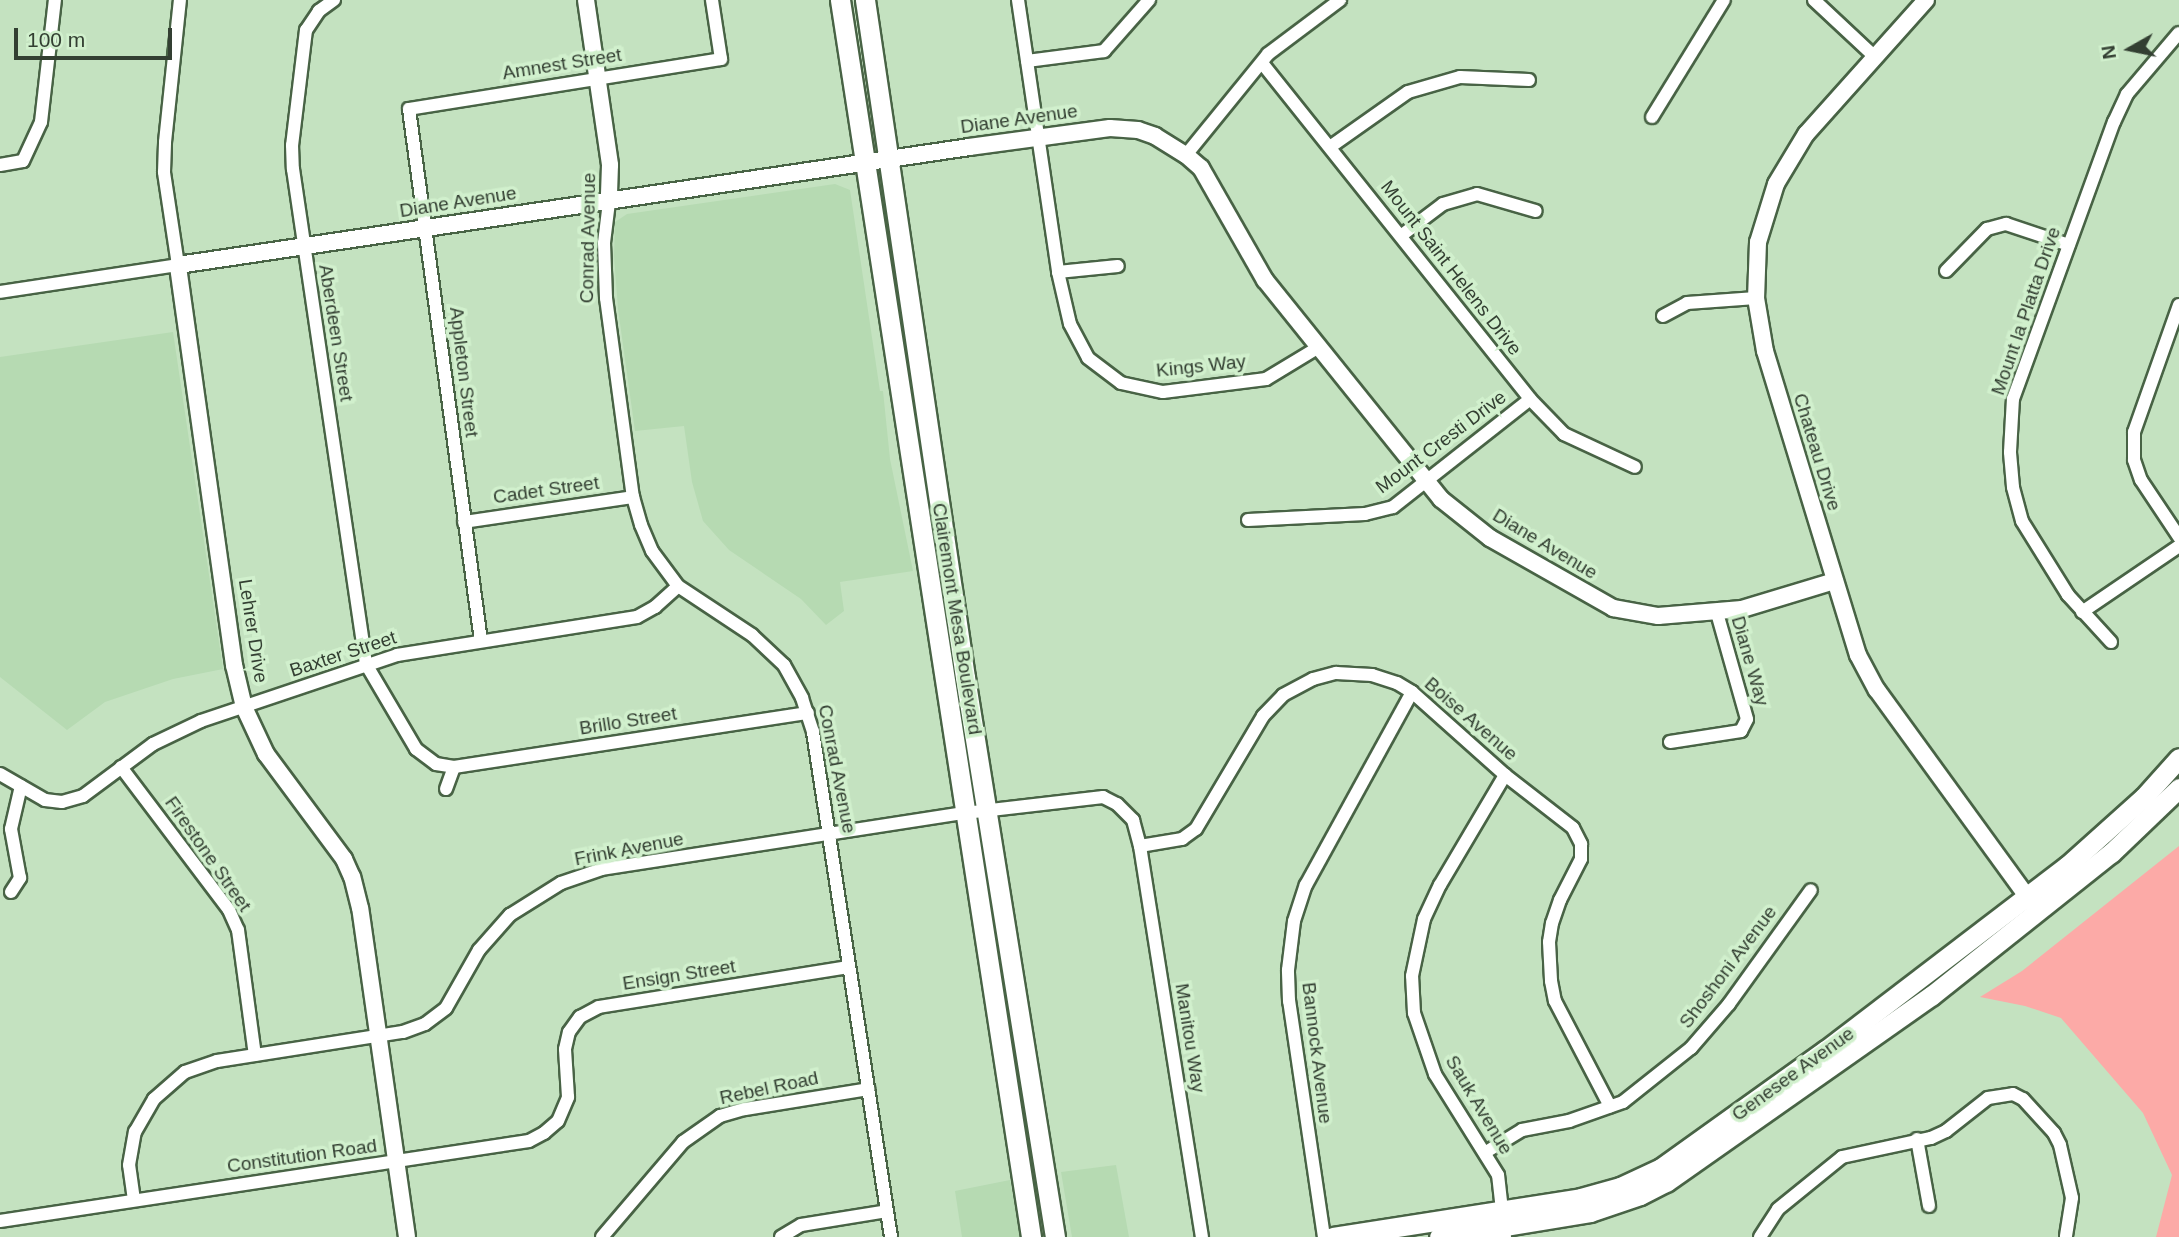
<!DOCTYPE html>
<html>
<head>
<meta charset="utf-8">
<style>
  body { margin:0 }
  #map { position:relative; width:2179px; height:1237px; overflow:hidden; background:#c4e2c0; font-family:Arial,sans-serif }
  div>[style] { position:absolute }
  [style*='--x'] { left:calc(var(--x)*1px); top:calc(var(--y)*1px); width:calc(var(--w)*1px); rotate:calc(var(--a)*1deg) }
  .built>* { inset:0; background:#b6dab2 }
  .green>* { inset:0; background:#fcaaa7 }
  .roads { filter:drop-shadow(2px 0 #486345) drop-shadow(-2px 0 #486345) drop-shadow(0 2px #486345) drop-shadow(0 -2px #486345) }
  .minor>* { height:12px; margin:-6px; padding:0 6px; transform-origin:6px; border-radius:6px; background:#fff }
  .tertiary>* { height:16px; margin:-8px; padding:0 8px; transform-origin:8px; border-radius:8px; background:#fff }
  .primary>* { height:19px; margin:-9.5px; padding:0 9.5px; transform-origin:9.5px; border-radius:9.5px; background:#fff }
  span { translate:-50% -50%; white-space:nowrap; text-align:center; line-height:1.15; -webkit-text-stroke:7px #d1f0cd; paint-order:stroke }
  .street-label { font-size:19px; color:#333f32 }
  .north { position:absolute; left:2095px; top:14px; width:70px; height:70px; -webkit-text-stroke:5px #d1f0cd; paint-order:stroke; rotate:261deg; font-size:19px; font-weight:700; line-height:28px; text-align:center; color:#333f32 }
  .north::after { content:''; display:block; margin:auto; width:24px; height:32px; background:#333f32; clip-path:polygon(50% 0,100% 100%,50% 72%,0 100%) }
  .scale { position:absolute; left:14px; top:28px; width:158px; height:32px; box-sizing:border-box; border:4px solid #333f32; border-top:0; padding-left:9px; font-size:21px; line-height:24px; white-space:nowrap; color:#333f32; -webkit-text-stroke:5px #d1f0cd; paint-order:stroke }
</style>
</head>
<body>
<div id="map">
  <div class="built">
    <i style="clip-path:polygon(835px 184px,850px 190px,880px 391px,883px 391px,890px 459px,913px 571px,840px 582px,844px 611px,826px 625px,801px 599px,729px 550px,703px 521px,692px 482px,684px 426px,635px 431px,618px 309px,614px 256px,615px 222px,627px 214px)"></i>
    <i style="clip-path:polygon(173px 332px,223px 669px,173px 679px,105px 702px,67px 730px,0 677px,0 357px)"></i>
    <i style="clip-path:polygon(1116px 1165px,1129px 1237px,1072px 1237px,1061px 1172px)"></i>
    <i style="clip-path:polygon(1010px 1180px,1020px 1237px,962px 1237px,955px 1191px)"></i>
  </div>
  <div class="green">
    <i style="clip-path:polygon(2179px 846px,2179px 1237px,2156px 1237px,2172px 1175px,2143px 1113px,2061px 1018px,2025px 1006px,1980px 997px,2022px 971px)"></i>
  </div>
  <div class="roads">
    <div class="minor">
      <i style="--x:334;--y:0;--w:19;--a:144"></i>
      <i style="--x:319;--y:11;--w:23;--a:124"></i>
      <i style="--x:306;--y:30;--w:116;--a:96.9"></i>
      <i style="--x:292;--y:145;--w:24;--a:88"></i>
      <i style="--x:293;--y:169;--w:500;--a:81.61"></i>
      <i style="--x:366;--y:664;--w:99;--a:59.5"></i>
      <i style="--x:416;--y:749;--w:25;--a:37"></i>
      <i style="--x:436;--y:764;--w:18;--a:9"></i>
      <i style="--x:454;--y:767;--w:358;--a:-8.7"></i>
      <i style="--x:1018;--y:0;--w:275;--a:81.6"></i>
      <i style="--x:1058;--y:272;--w:53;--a:77"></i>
      <i style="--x:1070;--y:324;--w:38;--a:62"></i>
      <i style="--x:1088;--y:358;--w:41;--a:37.1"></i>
      <i style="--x:1121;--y:383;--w:43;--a:12.1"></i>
      <i style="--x:1163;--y:392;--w:104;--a:-7.2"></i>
      <i style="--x:1266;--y:379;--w:62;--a:-31.1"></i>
      <i style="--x:1814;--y:0;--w:83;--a:43.1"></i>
      <i style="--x:1027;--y:61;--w:78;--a:-7.4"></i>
      <i style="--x:1104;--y:51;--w:68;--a:-48.6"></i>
      <i style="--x:1262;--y:63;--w:430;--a:51.4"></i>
      <i style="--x:1530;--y:399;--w:49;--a:45.8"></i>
      <i style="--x:1564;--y:434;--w:78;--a:24.9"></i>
      <i style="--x:1652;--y:117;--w:137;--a:-58.4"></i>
      <i style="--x:1330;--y:147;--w:95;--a:-35.2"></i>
      <i style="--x:1408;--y:92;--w:54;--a:-16.1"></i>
      <i style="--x:1460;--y:77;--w:69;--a:2.5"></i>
      <i style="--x:1186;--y:155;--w:130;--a:-50.9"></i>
      <i style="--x:1268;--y:54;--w:90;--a:-36.9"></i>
      <i style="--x:0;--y:165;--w:23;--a:-10"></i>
      <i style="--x:23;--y:161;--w:43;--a:-65.2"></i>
      <i style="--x:41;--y:122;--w:123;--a:-83.5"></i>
      <i style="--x:609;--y:202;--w:41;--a:97"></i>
      <i style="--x:604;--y:243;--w:55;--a:87.9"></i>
      <i style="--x:606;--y:298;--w:201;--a:82.3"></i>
      <i style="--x:633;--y:497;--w:29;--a:74"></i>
      <i style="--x:641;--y:525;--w:28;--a:67"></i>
      <i style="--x:652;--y:551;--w:44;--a:53.4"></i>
      <i style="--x:678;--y:586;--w:89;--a:33.5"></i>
      <i style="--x:752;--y:635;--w:44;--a:43.2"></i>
      <i style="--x:784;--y:665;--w:38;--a:61"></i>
      <i style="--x:802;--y:698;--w:36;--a:72"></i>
      <i style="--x:813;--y:732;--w:511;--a:81.22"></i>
      <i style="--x:1402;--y:235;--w:51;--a:-37.1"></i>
      <i style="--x:1443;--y:204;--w:35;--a:-16"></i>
      <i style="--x:1477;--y:194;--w:61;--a:16.1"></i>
      <i style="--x:1946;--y:271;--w:59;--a:-45.7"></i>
      <i style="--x:1987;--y:229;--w:20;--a:-15"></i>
      <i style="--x:2006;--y:224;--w:66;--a:18.4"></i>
      <i style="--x:1058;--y:272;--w:60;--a:-5.7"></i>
      <i style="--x:0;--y:292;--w:180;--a:-8.6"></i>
      <i style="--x:178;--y:265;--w:94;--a:-98.6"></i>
      <i style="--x:164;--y:172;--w:30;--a:-88"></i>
      <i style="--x:165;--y:142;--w:143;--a:-84"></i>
      <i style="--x:2179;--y:305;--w:135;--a:109.5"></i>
      <i style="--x:2134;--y:432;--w:28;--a:90"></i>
      <i style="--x:2134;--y:460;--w:21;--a:71"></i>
      <i style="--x:2141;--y:480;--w:69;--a:56.3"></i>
      <i style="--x:1663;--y:316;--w:27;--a:-28"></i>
      <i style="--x:1687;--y:303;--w:69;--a:-4.1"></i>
      <i style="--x:1248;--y:520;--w:117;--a:-2.9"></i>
      <i style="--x:1365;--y:514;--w:29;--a:-14"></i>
      <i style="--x:1393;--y:507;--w:174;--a:-38.2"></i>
      <i style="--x:464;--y:522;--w:171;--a:-8.4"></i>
      <i style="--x:2082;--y:612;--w:117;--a:-34.2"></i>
      <i style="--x:481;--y:641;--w:537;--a:-97.71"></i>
      <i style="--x:409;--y:109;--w:316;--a:-9.1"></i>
      <i style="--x:721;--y:59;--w:60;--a:-98.7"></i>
      <i style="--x:2111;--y:642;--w:64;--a:-132.5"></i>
      <i style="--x:2068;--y:595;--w:87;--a:-121.9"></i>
      <i style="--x:2022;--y:521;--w:35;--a:-105"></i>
      <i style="--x:2013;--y:487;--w:35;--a:-95"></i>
      <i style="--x:2010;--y:452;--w:53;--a:-86.8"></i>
      <i style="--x:2013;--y:399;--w:295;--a:-70"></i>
      <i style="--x:2114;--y:122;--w:31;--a:-65"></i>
      <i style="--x:2127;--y:94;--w:80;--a:-49.6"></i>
      <i style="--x:1670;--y:742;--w:72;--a:-8.8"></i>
      <i style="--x:1741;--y:731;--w:13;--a:-63"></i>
      <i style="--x:1747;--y:719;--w:110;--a:-105.8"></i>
      <i style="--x:121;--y:767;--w:179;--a:52.9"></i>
      <i style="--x:229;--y:910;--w:22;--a:66"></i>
      <i style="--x:238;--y:930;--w:126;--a:82.3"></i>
      <i style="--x:0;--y:774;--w:52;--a:30"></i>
      <i style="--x:45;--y:800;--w:17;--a:7"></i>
      <i style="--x:62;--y:802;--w:22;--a:-16"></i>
      <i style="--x:83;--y:796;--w:87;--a:-36.6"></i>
      <i style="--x:153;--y:744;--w:53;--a:-25.6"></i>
      <i style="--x:201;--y:721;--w:207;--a:-18.6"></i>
      <i style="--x:397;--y:655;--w:243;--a:-9"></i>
      <i style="--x:637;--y:617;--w:21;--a:-29"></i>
      <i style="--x:655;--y:607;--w:31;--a:-42"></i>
      <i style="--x:446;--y:789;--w:23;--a:-70"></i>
      <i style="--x:1140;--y:846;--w:43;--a:-9.5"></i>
      <i style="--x:1182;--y:839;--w:17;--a:-36"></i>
      <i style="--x:1196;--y:829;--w:131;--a:-59.3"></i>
      <i style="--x:1263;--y:716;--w:29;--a:-46"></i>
      <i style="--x:1283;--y:695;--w:34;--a:-28"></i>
      <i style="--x:1313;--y:679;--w:24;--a:-15"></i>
      <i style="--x:1336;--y:673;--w:36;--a:3"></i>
      <i style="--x:1372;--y:675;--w:26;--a:18"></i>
      <i style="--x:1397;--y:683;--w:17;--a:31"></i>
      <i style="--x:1412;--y:692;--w:125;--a:41.7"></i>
      <i style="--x:1505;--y:775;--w:86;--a:37.9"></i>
      <i style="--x:1573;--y:828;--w:18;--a:63"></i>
      <i style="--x:1581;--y:844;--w:15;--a:90"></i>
      <i style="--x:1581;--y:859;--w:46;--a:117.1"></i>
      <i style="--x:1560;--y:900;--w:24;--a:109"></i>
      <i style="--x:1552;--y:923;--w:19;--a:99"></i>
      <i style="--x:1549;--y:942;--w:39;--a:87"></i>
      <i style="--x:1551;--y:981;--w:20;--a:79"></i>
      <i style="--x:1555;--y:1001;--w:119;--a:62.4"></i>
      <i style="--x:11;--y:892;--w:17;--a:-57"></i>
      <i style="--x:20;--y:878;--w:50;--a:-100.4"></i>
      <i style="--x:11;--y:829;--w:44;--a:-76.9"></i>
      <i style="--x:1917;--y:1139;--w:68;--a:79.8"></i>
      <i style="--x:1486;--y:1152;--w:42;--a:-31.4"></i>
      <i style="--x:1522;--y:1130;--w:48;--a:-10.8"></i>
      <i style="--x:1569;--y:1121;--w:57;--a:-19.4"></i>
      <i style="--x:1623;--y:1102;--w:87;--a:-38.5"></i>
      <i style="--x:1691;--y:1048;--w:58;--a:-49.2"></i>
      <i style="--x:1729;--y:1004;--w:140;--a:-54.3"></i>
      <i style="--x:134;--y:1200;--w:35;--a:-98"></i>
      <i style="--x:129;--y:1165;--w:34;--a:-80"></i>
      <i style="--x:135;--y:1132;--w:38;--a:-60"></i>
      <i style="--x:154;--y:1099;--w:41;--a:-41.1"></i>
      <i style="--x:185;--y:1072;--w:34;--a:-19"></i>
      <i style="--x:217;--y:1061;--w:188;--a:-8.9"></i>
      <i style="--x:403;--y:1032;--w:23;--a:-20"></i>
      <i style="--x:425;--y:1024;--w:26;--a:-37"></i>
      <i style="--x:446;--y:1008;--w:67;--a:-60.4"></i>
      <i style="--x:479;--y:950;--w:47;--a:-48.5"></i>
      <i style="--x:510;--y:915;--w:60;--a:-32.1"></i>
      <i style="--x:561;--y:883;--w:43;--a:-18.9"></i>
      <i style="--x:602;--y:869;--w:367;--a:-8.8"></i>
      <i style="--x:965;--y:813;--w:139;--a:-6.6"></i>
      <i style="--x:1103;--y:797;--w:16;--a:27"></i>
      <i style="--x:1117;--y:804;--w:23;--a:45"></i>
      <i style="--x:1133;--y:820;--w:27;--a:75"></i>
      <i style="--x:1140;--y:846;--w:396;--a:81"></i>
      <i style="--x:0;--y:1221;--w:535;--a:-8.6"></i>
      <i style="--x:529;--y:1141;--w:17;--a:-28"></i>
      <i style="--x:544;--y:1133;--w:18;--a:-41"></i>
      <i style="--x:558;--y:1121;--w:26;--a:-67"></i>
      <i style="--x:568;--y:1097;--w:48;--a:-93.6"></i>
      <i style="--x:565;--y:1049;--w:17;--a:-77"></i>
      <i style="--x:569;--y:1032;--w:19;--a:-54"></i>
      <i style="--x:580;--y:1017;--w:21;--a:-28"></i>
      <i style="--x:599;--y:1007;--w:253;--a:-9.1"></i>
      <i style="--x:602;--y:1237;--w:125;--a:-49.5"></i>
      <i style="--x:683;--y:1142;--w:45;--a:-35.1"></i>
      <i style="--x:720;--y:1116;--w:26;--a:-16"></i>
      <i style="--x:745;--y:1109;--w:125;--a:-9.2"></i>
      <i style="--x:781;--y:1237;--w:23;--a:-31"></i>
      <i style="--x:801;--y:1225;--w:87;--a:-9.2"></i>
      <i style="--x:1324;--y:1237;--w:239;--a:-98.4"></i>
      <i style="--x:1289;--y:1001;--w:31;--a:-92"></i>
      <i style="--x:1288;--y:970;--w:49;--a:-83"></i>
      <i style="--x:1294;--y:921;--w:38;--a:-72"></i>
      <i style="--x:1306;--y:885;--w:220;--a:-61.2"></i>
      <i style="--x:1505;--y:1237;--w:62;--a:-96.4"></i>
      <i style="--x:1498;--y:1175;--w:119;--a:-122"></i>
      <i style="--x:1435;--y:1074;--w:65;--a:-109"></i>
      <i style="--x:1414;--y:1013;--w:37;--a:-93"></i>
      <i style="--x:1412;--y:976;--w:58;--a:-78.1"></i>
      <i style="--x:1424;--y:919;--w:38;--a:-65"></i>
      <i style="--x:1440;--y:885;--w:128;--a:-59.4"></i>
      <i style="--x:1760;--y:1237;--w:33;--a:-57"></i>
      <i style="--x:1778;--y:1209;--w:82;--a:-39.1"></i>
      <i style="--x:1842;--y:1157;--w:91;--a:-12.1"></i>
      <i style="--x:1931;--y:1138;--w:17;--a:-25"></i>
      <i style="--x:1946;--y:1131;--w:53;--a:-38.2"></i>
      <i style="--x:1988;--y:1098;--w:25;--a:-9"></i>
      <i style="--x:2013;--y:1094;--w:11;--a:27"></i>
      <i style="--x:2023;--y:1099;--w:46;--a:47.6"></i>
      <i style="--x:2054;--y:1133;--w:13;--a:63"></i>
      <i style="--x:2060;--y:1145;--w:54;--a:77.2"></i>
      <i style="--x:2072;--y:1198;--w:39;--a:99"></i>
    </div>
    <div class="tertiary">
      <i style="--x:586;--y:0;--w:167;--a:81.7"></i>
      <i style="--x:610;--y:165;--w:37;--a:92"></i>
      <i style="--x:1926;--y:0;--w:180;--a:131.8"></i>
      <i style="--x:1806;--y:134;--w:58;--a:121"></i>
      <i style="--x:1776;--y:184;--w:61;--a:107.2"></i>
      <i style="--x:1758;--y:242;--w:56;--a:92"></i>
      <i style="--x:1756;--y:298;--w:54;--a:80.4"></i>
      <i style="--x:1765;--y:351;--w:318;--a:73"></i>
      <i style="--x:1858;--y:655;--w:40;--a:62"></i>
      <i style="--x:1877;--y:690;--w:266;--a:54"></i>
      <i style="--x:407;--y:1237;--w:332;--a:-98.1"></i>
      <i style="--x:360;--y:908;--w:32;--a:-104"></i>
      <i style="--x:352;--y:877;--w:20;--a:-114"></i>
      <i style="--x:344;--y:859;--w:131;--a:-126.6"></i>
      <i style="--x:266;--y:754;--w:52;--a:-115.1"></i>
      <i style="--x:244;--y:707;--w:43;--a:-103.4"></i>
      <i style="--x:234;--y:665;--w:404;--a:-98"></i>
      <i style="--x:178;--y:265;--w:800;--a:-8.48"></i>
      <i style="--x:969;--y:147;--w:142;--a:-7.7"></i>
      <i style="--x:1110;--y:128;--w:28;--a:4"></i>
      <i style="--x:1138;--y:130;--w:18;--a:19"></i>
      <i style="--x:1155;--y:136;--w:36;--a:32"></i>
      <i style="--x:1186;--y:155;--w:20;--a:41"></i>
      <i style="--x:1201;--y:168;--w:129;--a:60.3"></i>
      <i style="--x:1265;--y:280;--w:281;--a:51.2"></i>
      <i style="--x:1441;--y:499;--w:63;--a:38.5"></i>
      <i style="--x:1490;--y:538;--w:142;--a:29.6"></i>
      <i style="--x:1613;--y:608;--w:46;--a:10.1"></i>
      <i style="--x:1658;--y:616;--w:84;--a:-4.8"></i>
      <i style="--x:1742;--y:609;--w:97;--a:-16.8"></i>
    </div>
    <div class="primary">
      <i style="--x:840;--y:0;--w:1252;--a:81.22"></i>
      <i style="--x:865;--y:0;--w:684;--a:81.6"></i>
      <i style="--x:965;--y:677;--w:567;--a:80.87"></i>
      <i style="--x:1333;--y:1237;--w:251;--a:-8.9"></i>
      <i style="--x:1581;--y:1198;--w:41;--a:-15.8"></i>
      <i style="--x:1620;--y:1187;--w:45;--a:-24.9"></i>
      <i style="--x:1661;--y:1168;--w:203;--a:-35.6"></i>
      <i style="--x:1826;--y:1050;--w:303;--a:-37.4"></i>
      <i style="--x:2067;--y:866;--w:103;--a:-41.9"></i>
      <i style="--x:2144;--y:797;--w:52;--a:-48.1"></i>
      <i style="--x:1439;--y:1237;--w:153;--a:-9.4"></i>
      <i style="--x:1590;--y:1212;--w:53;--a:-18.8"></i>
      <i style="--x:1640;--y:1195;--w:29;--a:-27"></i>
      <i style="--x:1666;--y:1182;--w:324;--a:-35.1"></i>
      <i style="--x:1931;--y:996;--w:230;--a:-38.5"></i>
      <i style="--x:2111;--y:853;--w:94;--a:-43.7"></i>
    </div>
  </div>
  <div class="street-label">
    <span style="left:562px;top:64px;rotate:-9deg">Amnest Street</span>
    <span style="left:1019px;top:119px;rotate:-8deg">Diane Avenue</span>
    <span style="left:458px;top:202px;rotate:-9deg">Diane Avenue</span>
    <span style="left:588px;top:238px;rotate:-89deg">Conrad Avenue</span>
    <span style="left:1451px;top:268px;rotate:52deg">Mount Saint Helens Drive</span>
    <span style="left:2026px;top:311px;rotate:-71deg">Mount la Platta Drive</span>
    <span style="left:336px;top:333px;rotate:81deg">Aberdeen Street</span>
    <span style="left:1201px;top:366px;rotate:-6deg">Kings Way</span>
    <span style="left:464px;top:372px;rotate:83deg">Appleton Street</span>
    <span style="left:1441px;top:442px;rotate:-37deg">Mount Cresti Drive</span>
    <span style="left:1817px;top:452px;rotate:73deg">Chateau Drive</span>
    <span style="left:546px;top:490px;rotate:-8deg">Cadet Street</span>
    <span style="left:1545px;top:544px;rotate:31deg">Diane Avenue</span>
    <span style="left:957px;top:619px;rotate:81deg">Clairemont Mesa Boulevard</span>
    <span style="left:253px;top:631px;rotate:81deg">Lehrer Drive</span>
    <span style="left:343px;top:654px;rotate:-18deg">Baxter Street</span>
    <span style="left:1750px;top:661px;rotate:74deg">Diane Way</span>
    <span style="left:1471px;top:719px;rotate:41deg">Boise Avenue</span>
    <span style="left:628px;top:721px;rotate:-9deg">Brillo Street</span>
    <span style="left:837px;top:769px;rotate:79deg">Conrad Avenue</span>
    <span style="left:629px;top:849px;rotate:-11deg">Frink Avenue</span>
    <span style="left:208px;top:854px;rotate:55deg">Firestone Street</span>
    <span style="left:1728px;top:967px;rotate:-53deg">Shoshoni Avenue</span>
    <span style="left:679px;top:975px;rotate:-9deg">Ensign Street</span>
    <span style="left:1190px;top:1038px;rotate:81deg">Manitou Way</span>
    <span style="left:1317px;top:1053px;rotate:83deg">Bannock Avenue</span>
    <span style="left:1793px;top:1074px;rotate:-36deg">Genesee Avenue</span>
    <span style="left:769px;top:1088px;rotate:-12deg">Rebel Road</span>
    <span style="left:1479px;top:1105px;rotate:59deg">Sauk Avenue</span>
    <span style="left:302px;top:1156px;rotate:-8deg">Constitution Road</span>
  </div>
  <div class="north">N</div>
  <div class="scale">100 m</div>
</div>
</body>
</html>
